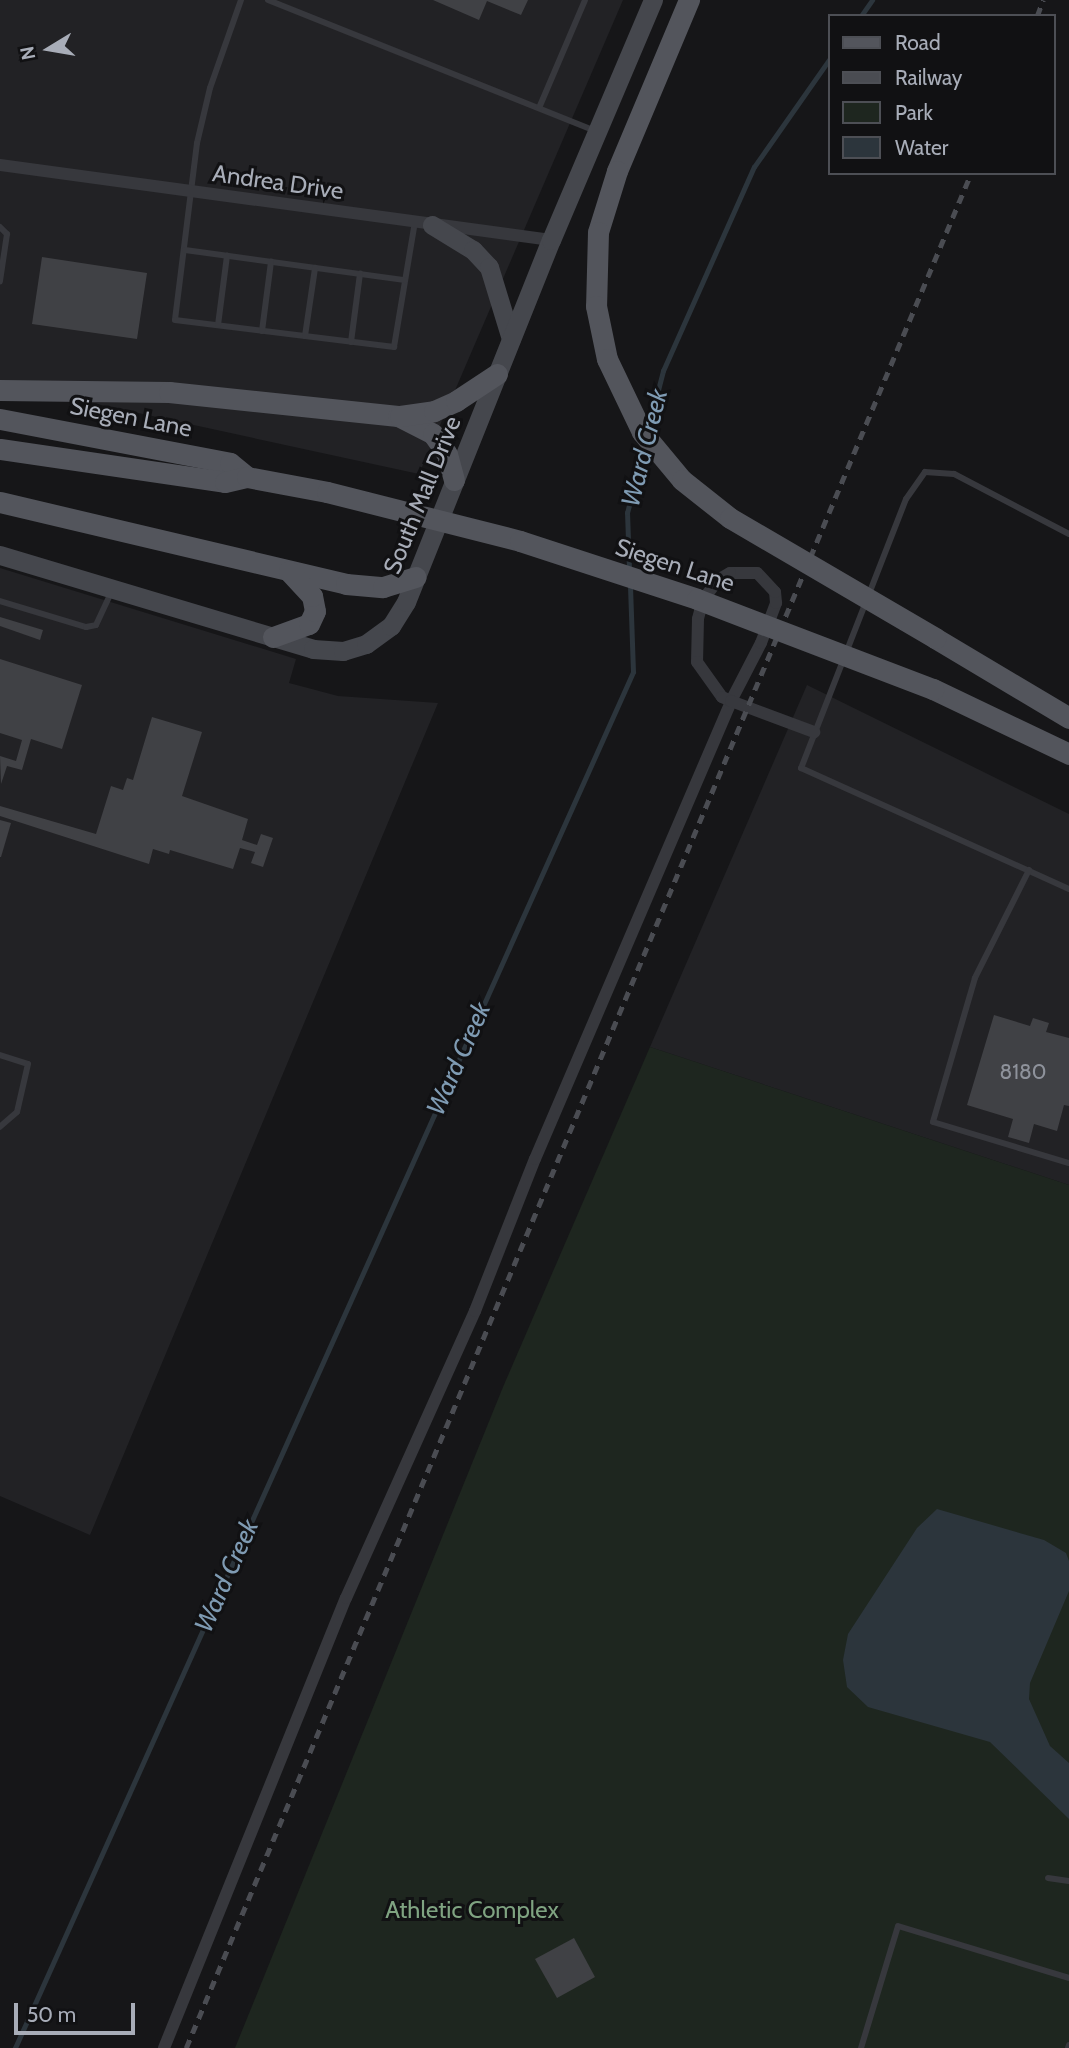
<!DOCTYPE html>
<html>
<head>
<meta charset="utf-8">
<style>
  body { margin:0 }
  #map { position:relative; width:1069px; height:2048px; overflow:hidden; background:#161618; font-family:Cabin,sans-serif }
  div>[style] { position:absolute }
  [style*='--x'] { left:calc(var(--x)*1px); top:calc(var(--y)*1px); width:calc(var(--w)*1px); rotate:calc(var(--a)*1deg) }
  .built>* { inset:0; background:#222225 }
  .green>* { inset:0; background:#1e261f }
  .water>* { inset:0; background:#2c353c }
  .stream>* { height:4.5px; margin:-2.25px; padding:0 2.25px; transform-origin:2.25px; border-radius:2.25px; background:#2c353c }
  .building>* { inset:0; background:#404145 }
  .lane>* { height:6px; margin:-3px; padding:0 3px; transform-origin:3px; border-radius:3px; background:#37383d }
  .street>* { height:12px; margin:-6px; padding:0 6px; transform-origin:6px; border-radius:6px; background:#37383d }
  .secondary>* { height:19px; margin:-9.5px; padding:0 9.5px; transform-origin:9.5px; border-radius:9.5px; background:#45474d }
  .primary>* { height:21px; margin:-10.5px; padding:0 10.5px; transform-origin:10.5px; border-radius:10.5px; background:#53555c }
  .rail>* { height:4.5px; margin-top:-2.25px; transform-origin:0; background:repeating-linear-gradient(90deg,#4a4c52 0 9px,transparent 0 16px) }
  .primary-bridge>* { height:21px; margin:-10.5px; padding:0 10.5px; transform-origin:10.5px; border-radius:10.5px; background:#53555c }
  span { translate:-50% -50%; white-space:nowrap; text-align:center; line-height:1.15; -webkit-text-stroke:6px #111113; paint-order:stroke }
  .number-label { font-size:21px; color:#8e929b }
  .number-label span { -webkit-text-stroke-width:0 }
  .street-label { font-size:24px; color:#a8adb8 }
  .park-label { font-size:24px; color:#7fa381 }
  .water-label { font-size:26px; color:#7f9bb3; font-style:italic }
  .legend { position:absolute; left:828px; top:14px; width:228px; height:161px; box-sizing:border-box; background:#111113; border:2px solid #4d4f55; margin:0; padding:9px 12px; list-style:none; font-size:21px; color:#a8adb8 }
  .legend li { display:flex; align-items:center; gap:14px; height:35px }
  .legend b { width:35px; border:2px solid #4d4f55 }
  .north { position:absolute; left:14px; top:14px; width:70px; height:70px; -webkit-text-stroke:5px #111113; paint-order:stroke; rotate:259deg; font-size:19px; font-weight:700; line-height:28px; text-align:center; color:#a8adb8 }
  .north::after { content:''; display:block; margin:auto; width:24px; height:32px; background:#a8adb8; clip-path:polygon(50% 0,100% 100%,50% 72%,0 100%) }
  .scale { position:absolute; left:14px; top:2003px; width:121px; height:32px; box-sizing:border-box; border:4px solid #a8adb8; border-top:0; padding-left:9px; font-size:21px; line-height:24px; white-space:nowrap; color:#a8adb8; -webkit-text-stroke:5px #111113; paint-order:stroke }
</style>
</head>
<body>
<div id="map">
  <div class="built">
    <i style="clip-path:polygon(0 0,623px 0,419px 474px,0 383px)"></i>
    <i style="clip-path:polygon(0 568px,296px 659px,289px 683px,338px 696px,438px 703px,90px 1535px,0 1496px)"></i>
    <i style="clip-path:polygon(807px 685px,1069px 814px,1069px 1185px,650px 1047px)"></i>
  </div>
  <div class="green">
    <i style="clip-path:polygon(650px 1047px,1069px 1185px,1069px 2048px,235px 2048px,503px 1387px)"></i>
  </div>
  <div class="water">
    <i style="clip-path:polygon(937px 1509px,1044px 1540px,1066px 1553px,1069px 1561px,1069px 1591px,1030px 1683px,1029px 1699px,1050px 1746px,1069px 1763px,1069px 1819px,990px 1742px,868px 1707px,847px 1687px,843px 1660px,848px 1634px,917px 1528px)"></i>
  </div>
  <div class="stream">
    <i style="--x:861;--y:16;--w:19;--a:-55"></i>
    <i style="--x:648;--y:429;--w:60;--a:-75.5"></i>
    <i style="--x:663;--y:371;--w:223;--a:-66"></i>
    <i style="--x:754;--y:167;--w:131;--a:-55"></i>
    <i style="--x:629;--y:569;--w:56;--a:-92"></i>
    <i style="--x:627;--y:513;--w:71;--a:-75.4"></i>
    <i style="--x:15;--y:2048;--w:1508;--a:-65.81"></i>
    <i style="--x:633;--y:672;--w:87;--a:-92"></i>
  </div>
  <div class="building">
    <i style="clip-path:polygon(433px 0,528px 0,521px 15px,487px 1px,479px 20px)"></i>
    <i style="clip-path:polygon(42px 257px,147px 273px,137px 339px,32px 324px)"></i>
    <i style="clip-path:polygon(0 617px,43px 630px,40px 640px,0 626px)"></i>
    <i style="clip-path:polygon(0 659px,82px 685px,62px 749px,31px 739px,22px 770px,7px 766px,1px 784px,0 756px,16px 761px,22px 740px,0 733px)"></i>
    <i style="clip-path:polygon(152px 717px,202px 732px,182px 796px,248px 819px,242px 840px,257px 845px,261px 834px,273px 838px,263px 867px,251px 863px,255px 852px,240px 848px,233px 869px,170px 850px,169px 854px,153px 849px,149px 864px,0 816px,0 806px,96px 834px,111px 786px,123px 790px,127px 778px,133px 780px)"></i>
    <i style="clip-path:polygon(0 820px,11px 823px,1px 857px,0 857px)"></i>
    <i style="clip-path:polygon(994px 1015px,1030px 1026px,1033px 1018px,1049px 1023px,1046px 1032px,1069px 1038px,1069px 1106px,1064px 1105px,1057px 1131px,1034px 1124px,1029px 1143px,1008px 1137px,1013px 1119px,967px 1105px)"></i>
    <i style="clip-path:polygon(574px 1938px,595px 1977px,557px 1998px,535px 1959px)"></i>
  </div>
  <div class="lane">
    <i style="--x:241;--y:0;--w:93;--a:109.4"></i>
    <i style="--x:210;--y:88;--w:57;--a:103.3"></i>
    <i style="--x:197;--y:143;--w:178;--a:97.1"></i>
    <i style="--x:175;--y:320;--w:221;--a:7"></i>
    <i style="--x:394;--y:347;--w:127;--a:-80.5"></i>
    <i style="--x:268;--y:0;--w:350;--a:21.8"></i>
    <i style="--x:539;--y:108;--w:117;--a:-66.9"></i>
    <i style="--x:0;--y:227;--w:10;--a:45"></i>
    <i style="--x:7;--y:234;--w:48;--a:98.5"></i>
    <i style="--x:185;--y:250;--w:222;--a:7.8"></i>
    <i style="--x:218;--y:325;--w:70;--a:-82.6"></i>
    <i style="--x:262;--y:331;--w:70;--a:-82.6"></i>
    <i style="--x:305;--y:336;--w:69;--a:-81.6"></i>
    <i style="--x:351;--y:342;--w:69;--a:-82.5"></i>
    <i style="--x:1069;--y:534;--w:130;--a:-152.4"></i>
    <i style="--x:954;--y:474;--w:29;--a:-176"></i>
    <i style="--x:925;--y:472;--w:33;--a:125"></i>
    <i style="--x:906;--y:499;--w:289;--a:111.3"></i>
    <i style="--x:801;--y:768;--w:294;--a:24.3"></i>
    <i style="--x:0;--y:601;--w:90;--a:16.8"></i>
    <i style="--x:86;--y:627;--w:10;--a:-11"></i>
    <i style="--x:96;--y:625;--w:38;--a:-65"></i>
    <i style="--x:1029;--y:870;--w:121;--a:116.6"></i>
    <i style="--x:975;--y:978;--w:150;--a:106.3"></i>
    <i style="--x:933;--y:1122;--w:142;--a:16.8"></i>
    <i style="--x:0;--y:1055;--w:29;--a:18"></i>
    <i style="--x:28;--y:1064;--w:49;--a:102.9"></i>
    <i style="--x:17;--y:1112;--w:23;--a:139"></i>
    <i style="--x:1048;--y:1878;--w:21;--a:8"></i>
    <i style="--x:861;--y:2048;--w:127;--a:-73.1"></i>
    <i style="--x:898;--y:1926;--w:179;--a:16.9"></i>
    <i style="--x:1068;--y:2048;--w:3;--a:-72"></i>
  </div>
  <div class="street">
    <i style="--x:0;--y:165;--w:556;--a:7.75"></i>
    <i style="--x:164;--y:2048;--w:485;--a:-68"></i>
    <i style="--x:346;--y:1598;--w:315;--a:-65.8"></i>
    <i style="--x:475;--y:1311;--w:163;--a:-68.5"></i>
    <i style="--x:535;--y:1159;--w:498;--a:-66.8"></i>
    <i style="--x:731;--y:701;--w:65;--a:-62.7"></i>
    <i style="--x:761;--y:643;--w:43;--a:-69.4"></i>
    <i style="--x:776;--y:603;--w:11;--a:-95"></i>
    <i style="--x:775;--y:592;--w:26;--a:-133"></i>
    <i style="--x:757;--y:573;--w:27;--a:180"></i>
    <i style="--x:730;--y:573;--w:14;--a:150"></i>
    <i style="--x:718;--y:580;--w:25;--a:127"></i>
    <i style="--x:703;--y:600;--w:20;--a:105"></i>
    <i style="--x:698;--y:619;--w:43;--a:91.3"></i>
    <i style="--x:697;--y:662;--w:43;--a:54.5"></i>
    <i style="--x:722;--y:697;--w:10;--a:24"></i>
    <i style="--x:731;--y:701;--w:89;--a:20.5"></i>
  </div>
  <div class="secondary">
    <i style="--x:432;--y:225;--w:48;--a:31.4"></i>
    <i style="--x:473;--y:250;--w:23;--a:47"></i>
    <i style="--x:489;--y:267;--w:75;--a:73"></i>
    <i style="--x:0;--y:555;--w:327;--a:16.7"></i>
    <i style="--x:313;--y:649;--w:30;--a:4"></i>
    <i style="--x:343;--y:651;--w:24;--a:-17"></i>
    <i style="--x:366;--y:644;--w:31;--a:-36"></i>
    <i style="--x:391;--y:626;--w:28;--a:-58"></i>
    <i style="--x:406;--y:602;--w:390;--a:-68.2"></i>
    <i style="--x:551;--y:240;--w:261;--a:-67"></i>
  </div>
  <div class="primary">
    <i style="--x:617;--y:171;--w:186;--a:-67.2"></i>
    <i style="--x:0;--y:390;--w:169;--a:0.7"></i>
    <i style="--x:169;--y:392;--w:230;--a:6"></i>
    <i style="--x:398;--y:416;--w:39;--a:27"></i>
    <i style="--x:433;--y:434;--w:24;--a:55"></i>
    <i style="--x:447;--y:454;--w:27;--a:75"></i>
    <i style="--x:400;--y:416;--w:34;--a:-8"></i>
    <i style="--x:434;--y:411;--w:24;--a:-24"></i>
    <i style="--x:456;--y:401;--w:49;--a:-33.4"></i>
    <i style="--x:0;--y:419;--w:234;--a:10.8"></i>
    <i style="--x:230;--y:463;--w:22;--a:39"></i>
    <i style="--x:0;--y:449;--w:227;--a:8.3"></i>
    <i style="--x:225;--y:482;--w:23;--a:-13"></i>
    <i style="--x:247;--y:477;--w:81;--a:10.6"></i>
    <i style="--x:0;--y:502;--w:356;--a:13.3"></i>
    <i style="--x:346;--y:584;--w:37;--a:5"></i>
    <i style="--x:383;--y:587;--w:34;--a:-17"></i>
    <i style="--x:273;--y:637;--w:38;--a:-20"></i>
    <i style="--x:309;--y:624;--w:14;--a:-65"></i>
    <i style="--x:315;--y:611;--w:15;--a:-101"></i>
    <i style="--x:312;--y:596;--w:34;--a:-133"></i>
    <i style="--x:935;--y:638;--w:156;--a:30.8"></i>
    <i style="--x:933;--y:689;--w:151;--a:25.5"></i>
  </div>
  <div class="rail">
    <i style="--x:1037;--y:16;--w:17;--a:-69"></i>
    <i style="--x:186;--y:2048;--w:2033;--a:-67.28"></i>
  </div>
  <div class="primary-bridge">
    <i style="--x:617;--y:171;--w:64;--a:107.3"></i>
    <i style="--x:598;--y:232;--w:74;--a:91.5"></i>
    <i style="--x:596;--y:306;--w:54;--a:78.3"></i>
    <i style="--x:607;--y:359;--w:81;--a:64.4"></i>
    <i style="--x:642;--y:432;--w:62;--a:50.2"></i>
    <i style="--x:682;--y:480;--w:61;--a:38.4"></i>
    <i style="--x:730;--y:518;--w:238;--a:30.3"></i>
    <i style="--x:327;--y:492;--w:199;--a:14.2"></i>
    <i style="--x:520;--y:541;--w:186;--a:18.1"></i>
    <i style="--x:697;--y:599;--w:253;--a:20.9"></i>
  </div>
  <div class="number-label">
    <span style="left:1023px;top:1072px">8180</span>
  </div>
  <div class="street-label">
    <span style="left:278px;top:182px;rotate:8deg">Andrea Drive</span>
    <span style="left:131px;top:417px;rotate:11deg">Siegen Lane</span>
    <span style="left:422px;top:495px;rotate:-68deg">South Mall Drive</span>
    <span style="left:675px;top:565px;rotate:18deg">Siegen Lane</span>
  </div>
  <div class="park-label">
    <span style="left:472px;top:1910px">Athletic Complex</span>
  </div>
  <div class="water-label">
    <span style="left:645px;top:448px;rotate:-76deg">Ward Creek</span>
    <span style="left:459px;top:1059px;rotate:-66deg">Ward Creek</span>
    <span style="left:227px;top:1576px;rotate:-66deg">Ward Creek</span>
  </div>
  <ul class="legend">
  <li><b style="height:9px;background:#53555c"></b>Road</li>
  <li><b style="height:9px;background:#4a4c52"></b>Railway</li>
  <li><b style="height:19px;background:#1e261f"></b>Park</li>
  <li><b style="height:19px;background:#2c353c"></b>Water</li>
  </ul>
  <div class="north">N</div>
  <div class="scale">50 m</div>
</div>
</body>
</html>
